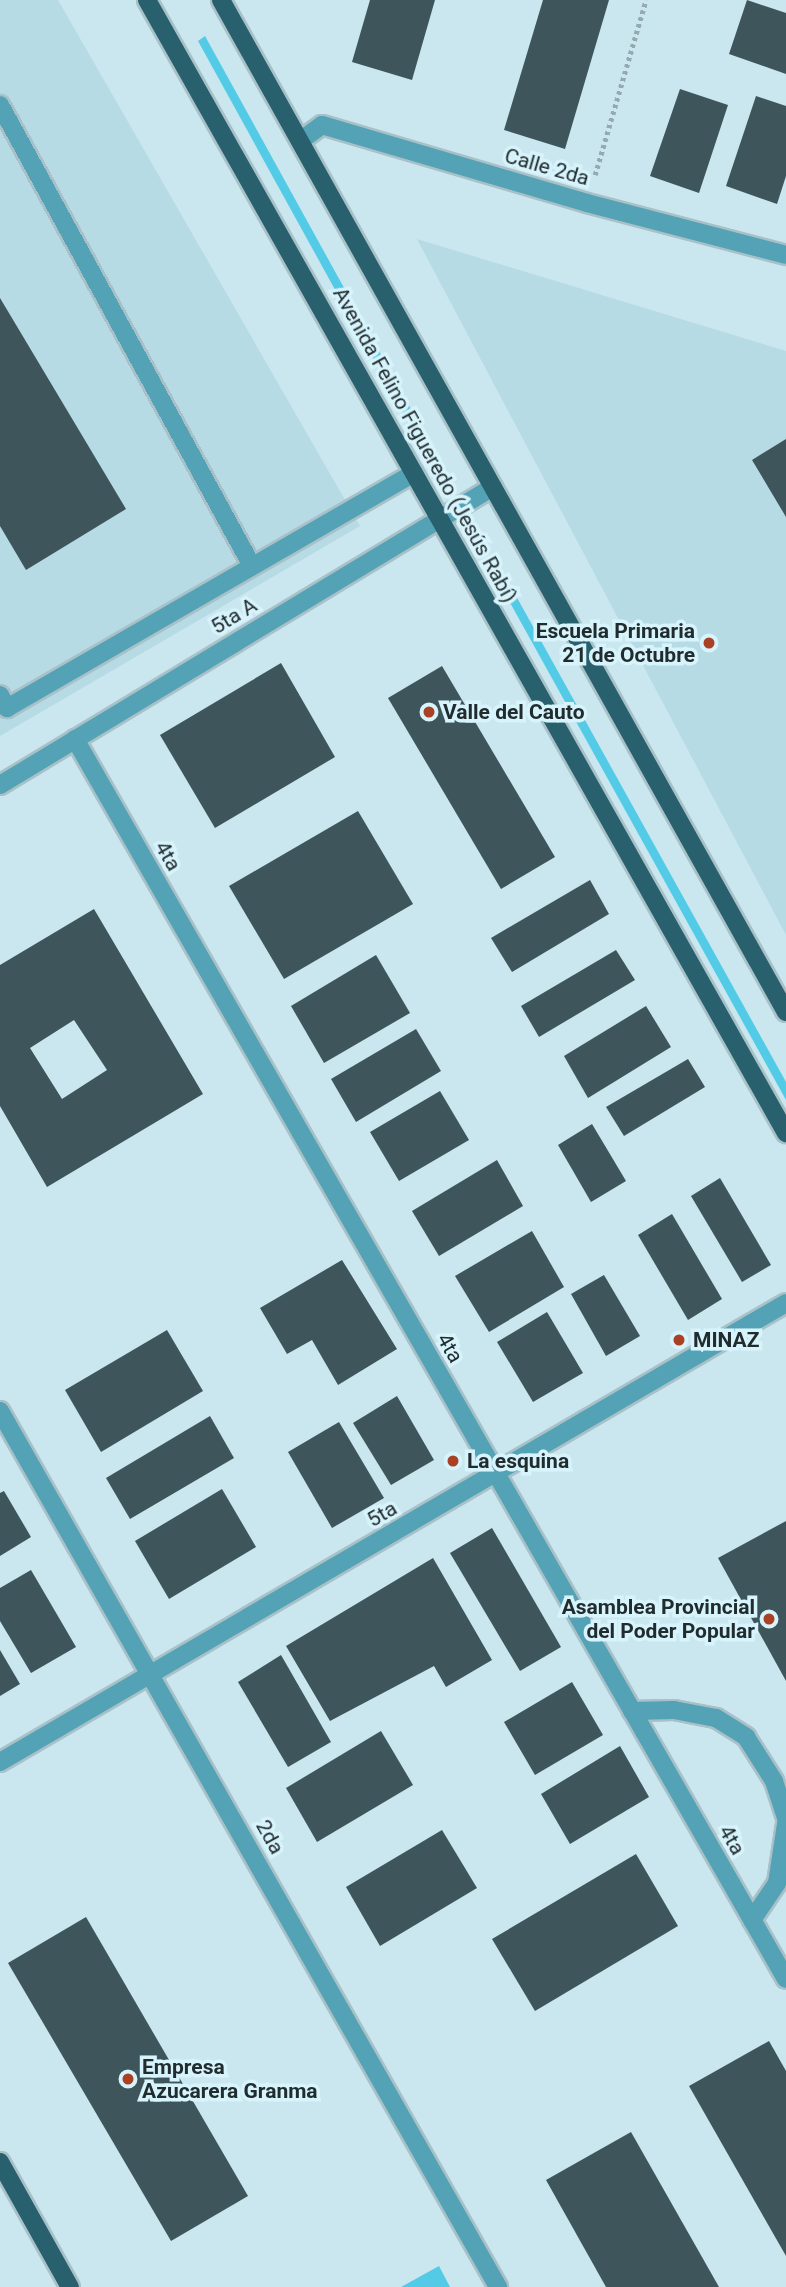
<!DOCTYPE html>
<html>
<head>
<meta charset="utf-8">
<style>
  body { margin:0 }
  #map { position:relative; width:786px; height:2287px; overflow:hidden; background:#cae6ee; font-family:Roboto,sans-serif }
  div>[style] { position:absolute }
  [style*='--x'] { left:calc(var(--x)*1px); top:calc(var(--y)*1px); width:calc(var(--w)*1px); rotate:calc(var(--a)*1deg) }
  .built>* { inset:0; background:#b7dbe5 }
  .green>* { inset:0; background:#53cbe7 }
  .building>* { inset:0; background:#3d555b }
  .path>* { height:4.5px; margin-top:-2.25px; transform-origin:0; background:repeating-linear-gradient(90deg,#93aab0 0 3.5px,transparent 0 7px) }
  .roads { filter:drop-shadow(2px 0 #a8c1c8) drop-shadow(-2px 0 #a8c1c8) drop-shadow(0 2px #a8c1c8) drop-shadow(0 -2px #a8c1c8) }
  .minor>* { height:18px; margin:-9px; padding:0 9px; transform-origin:9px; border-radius:9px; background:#53a2b5 }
  .major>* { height:18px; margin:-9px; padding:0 9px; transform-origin:9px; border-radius:9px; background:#28606d }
  .dots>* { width:19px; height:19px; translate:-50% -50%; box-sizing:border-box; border:4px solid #d7f3fb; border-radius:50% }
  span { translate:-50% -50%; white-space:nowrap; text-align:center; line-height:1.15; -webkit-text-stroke:7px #d7f3fb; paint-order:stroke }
  .street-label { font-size:21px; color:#212c2f }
  .poi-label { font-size:21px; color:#212c2f; font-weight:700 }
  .right { translate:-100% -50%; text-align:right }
  .left { translate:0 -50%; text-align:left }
</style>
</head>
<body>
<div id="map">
  <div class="built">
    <i style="clip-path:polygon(0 0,58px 0,360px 526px,0 736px)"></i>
    <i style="clip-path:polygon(417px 239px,786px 351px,786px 935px)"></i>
  </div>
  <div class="green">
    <i style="clip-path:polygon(205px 36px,422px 429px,414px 433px,198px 41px)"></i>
    <i style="clip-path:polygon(505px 576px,786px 1082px,786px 1100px,498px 581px)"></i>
    <i style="clip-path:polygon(439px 2266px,450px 2287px,401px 2287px)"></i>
  </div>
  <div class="building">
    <i style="clip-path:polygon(370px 0,435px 0,412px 80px,352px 62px)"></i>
    <i style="clip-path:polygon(543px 0,609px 0,565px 149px,504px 130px)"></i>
    <i style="clip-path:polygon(747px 0,786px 13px,786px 74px,729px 54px)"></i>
    <i style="clip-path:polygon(680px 89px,728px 105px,699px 193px,650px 176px)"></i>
    <i style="clip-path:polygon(756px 96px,786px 106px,786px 176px,777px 204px,726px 186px)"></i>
    <i style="clip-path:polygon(0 298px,126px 509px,26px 570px,0 526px)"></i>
    <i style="clip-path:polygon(786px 439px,786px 517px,752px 460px)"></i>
    <i style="clip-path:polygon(281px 663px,335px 757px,215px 828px,160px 735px)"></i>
    <i style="clip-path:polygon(442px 666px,555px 857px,501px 889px,388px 698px)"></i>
    <i style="clip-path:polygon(358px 811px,413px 904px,284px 979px,229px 886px)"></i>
    <i style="clip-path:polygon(590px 880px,609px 914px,512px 972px,491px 938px)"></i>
    <i style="clip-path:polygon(evenodd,94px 909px,203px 1094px,47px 1187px,0 1106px,0 965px,94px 909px,74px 1020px,107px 1070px,62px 1099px,30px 1048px,74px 1020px)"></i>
    <i style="clip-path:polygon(616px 950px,635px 980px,539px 1037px,521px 1006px)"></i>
    <i style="clip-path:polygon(376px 955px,410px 1013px,324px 1063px,291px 1006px)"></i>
    <i style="clip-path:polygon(646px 1006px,671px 1047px,588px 1098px,564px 1056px)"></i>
    <i style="clip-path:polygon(416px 1029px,441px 1071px,356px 1122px,331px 1079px)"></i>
    <i style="clip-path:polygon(688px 1059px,705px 1087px,624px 1136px,606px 1107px)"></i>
    <i style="clip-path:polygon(440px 1091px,469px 1140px,399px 1181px,370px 1132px)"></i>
    <i style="clip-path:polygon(592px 1124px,626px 1181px,591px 1202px,558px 1145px)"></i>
    <i style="clip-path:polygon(497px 1160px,523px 1206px,439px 1256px,412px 1211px)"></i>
    <i style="clip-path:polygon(720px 1178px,771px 1265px,742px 1282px,691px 1196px)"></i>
    <i style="clip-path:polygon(672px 1214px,722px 1299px,688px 1320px,638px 1235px)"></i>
    <i style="clip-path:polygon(532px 1231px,564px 1287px,489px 1332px,455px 1276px)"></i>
    <i style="clip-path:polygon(342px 1260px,397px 1349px,338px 1385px,312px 1340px,287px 1354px,260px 1308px)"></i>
    <i style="clip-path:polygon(604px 1275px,640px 1336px,606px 1356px,571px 1294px)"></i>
    <i style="clip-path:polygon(547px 1312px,583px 1373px,533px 1402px,497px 1342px)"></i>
    <i style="clip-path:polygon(167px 1330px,203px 1391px,101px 1452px,65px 1390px)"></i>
    <i style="clip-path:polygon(397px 1396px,434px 1460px,391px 1485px,353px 1423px)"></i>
    <i style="clip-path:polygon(210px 1416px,234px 1458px,130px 1519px,106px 1478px)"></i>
    <i style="clip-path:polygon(339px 1422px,384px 1498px,332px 1528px,288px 1452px)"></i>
    <i style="clip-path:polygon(222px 1489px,256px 1547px,169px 1599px,135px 1541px)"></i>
    <i style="clip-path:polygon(4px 1491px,31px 1537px,0 1556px,0 1493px)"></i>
    <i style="clip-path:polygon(786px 1521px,786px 1681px,718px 1558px)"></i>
    <i style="clip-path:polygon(492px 1528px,561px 1647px,520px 1671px,450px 1553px)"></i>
    <i style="clip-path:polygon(433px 1558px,492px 1660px,446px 1687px,434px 1666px,330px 1721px,286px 1646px)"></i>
    <i style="clip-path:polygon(31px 1570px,76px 1647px,31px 1673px,0 1621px,0 1588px)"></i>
    <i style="clip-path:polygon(0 1650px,20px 1684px,0 1696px)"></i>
    <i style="clip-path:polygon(281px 1655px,331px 1742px,288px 1767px,238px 1682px)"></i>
    <i style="clip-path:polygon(572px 1682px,603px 1735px,535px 1775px,504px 1722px)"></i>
    <i style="clip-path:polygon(381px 1731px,413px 1785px,317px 1842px,286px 1788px)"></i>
    <i style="clip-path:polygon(620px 1746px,649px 1797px,570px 1844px,541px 1794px)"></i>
    <i style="clip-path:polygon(442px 1830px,477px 1888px,380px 1946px,346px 1887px)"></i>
    <i style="clip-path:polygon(636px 1854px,678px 1926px,535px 2011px,492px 1939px)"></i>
    <i style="clip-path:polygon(86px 1917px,248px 2196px,171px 2241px,8px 1963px)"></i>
    <i style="clip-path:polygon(769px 2041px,786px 2071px,786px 2256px,689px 2086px)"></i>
    <i style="clip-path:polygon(631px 2132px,719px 2287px,606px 2287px,546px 2180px)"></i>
  </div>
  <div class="path">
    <i style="--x:595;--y:175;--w:182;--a:-73.8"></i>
  </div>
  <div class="roads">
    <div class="minor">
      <i style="--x:0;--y:105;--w:525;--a:61.34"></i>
      <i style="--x:300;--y:141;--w:27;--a:-36"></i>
      <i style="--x:322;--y:125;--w:276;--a:16.4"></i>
      <i style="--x:587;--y:203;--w:206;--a:14.6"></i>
      <i style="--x:0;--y:695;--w:15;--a:62"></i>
      <i style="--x:7;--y:708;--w:470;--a:-30"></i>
      <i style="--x:75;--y:739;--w:1429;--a:60.17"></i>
      <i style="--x:0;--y:785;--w:576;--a:-31.15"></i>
      <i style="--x:0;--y:1411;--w:1008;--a:60.38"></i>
      <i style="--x:632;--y:1711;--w:42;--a:-1.4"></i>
      <i style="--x:674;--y:1710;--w:43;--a:10.8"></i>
      <i style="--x:716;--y:1718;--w:36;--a:32"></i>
      <i style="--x:746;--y:1737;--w:52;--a:57.5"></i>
      <i style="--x:774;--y:1781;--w:40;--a:72"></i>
      <i style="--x:0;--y:1762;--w:910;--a:-30.28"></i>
      <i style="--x:752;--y:1920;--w:45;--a:-56"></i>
      <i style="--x:777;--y:1883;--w:60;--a:-81.3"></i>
    </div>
    <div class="major">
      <i style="--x:147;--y:0;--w:1301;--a:60.58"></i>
      <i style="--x:221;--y:0;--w:1159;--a:60.83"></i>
      <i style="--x:0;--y:2162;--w:143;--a:60.8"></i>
    </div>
  </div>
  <div class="dots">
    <i style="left:709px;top:643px;background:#aa4124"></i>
    <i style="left:429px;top:712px;background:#aa4124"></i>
    <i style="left:679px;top:1340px;background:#aa4124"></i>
    <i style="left:453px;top:1461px;background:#aa4124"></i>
    <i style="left:769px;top:1619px;background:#aa4124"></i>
    <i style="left:128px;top:2079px;background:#aa4124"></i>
  </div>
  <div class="street-label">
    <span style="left:547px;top:167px;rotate:16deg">Calle 2da</span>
    <span style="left:425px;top:445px;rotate:61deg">Avenida Felino Figueredo (Jesús Rabí)</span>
    <span style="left:234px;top:616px;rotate:-31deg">5ta A</span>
    <span style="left:168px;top:856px;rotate:60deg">4ta</span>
    <span style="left:450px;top:1348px;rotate:60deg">4ta</span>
    <span style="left:382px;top:1514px;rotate:-30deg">5ta</span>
    <span style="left:270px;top:1837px;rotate:61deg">2da</span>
    <span style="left:732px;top:1840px;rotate:60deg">4ta</span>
  </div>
  <div class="poi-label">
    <span class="right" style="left:695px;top:643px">Escuela Primaria<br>21 de Octubre</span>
    <span class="left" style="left:443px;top:712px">Valle del Cauto</span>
    <span class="left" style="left:693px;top:1340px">MINAZ</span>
    <span class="left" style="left:467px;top:1461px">La esquina</span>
    <span class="right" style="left:755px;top:1619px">Asamblea Provincial<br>del Poder Popular</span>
    <span class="left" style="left:142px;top:2079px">Empresa<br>Azucarera Granma</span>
  </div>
</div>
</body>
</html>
